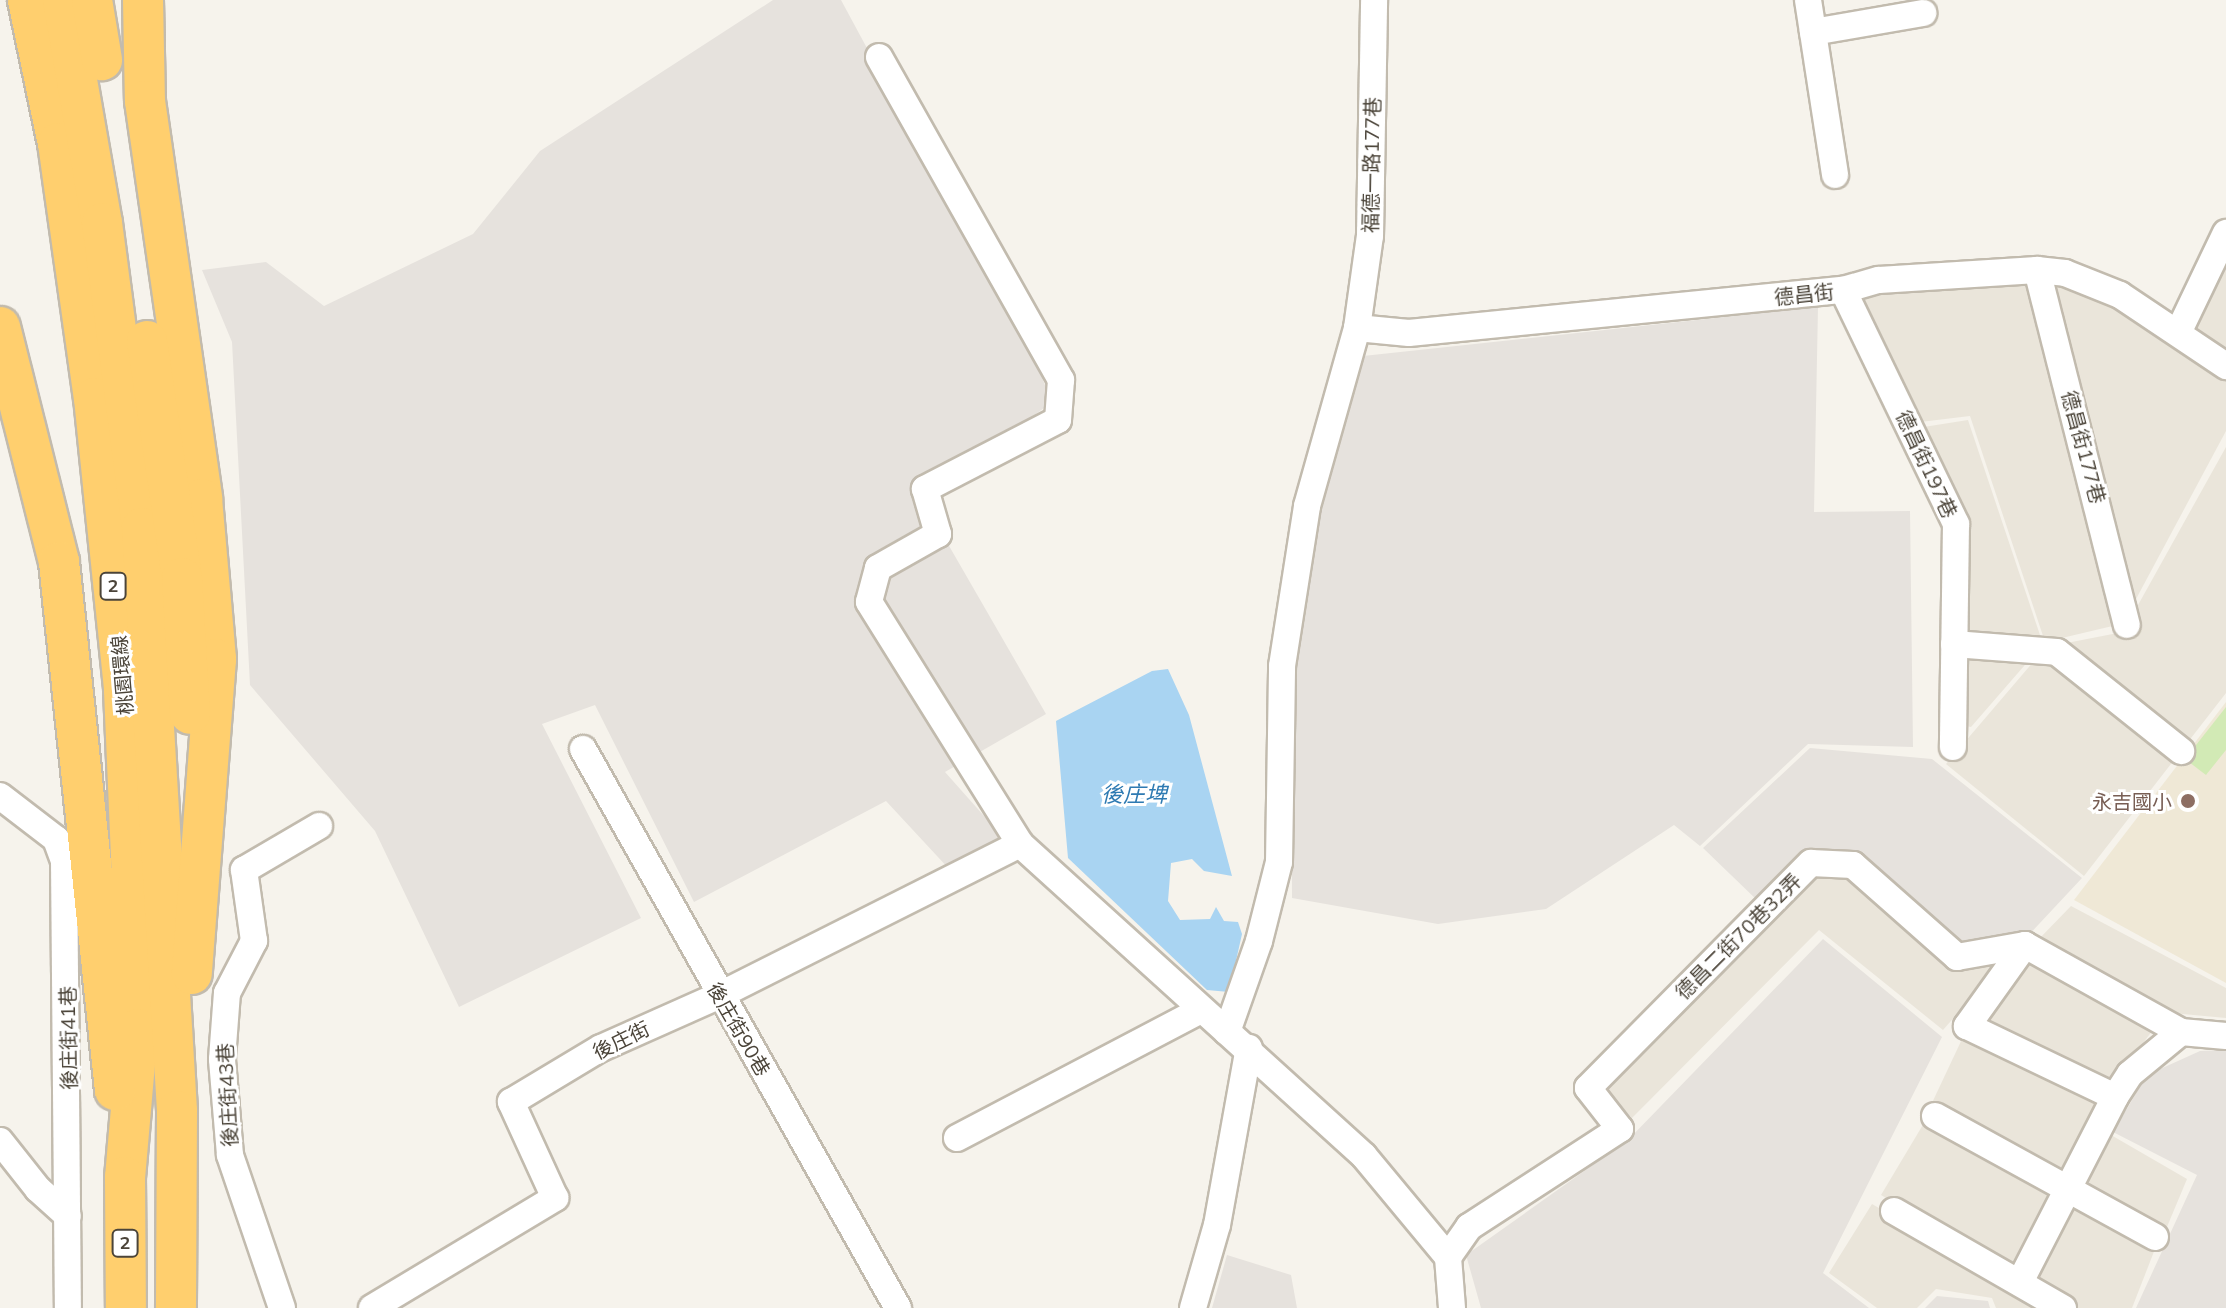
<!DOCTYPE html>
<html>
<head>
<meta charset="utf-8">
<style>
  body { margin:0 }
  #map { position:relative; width:2226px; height:1308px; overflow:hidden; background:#f6f3ec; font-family:Mulish,"Noto Sans TC",sans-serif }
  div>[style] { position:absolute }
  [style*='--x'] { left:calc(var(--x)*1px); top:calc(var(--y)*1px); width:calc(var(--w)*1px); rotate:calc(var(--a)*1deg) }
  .residential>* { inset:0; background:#eae5da }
  .industrial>* { inset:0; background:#e6e2dd }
  .education>* { inset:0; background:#efe8d6 }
  .green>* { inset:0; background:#d2eab5 }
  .water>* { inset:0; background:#a9d4f2 }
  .roads { filter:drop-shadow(2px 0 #c2bbae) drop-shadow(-2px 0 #c2bbae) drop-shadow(0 2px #c2bbae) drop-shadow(0 -2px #c2bbae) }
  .minor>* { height:26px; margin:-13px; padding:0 13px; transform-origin:13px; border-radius:13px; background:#fff }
  .highway>* { height:40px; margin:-20px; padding:0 20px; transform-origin:20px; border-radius:20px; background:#ffcf6e }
  .dots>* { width:22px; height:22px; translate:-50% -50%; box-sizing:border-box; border:4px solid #fff; border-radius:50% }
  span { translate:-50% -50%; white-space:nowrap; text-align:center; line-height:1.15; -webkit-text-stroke:6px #fff; paint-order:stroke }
  .shield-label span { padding:2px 6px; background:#fff; border:2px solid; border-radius:6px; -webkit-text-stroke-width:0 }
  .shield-label { font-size:18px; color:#4b4439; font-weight:700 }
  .street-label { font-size:20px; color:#4b4439 }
  .education-label { font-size:20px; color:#785e54 }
  .right { translate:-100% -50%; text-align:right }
  .water-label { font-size:22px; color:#2e7ab2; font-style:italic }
</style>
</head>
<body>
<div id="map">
  <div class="residential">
    <i style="clip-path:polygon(2226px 244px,2226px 356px,2184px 330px)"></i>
    <i style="clip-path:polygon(2030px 278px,2121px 624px,2045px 642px,1970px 416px,1912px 423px,1850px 295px)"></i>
    <i style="clip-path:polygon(2045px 279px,2115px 300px,2226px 374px,2226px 431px,2128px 614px)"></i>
    <i style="clip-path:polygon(1968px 420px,2043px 644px,1971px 727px,1957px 724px,1961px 538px,1911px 429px)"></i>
    <i style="clip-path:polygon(2226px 447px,2226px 693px,2084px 876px,1946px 764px,2046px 647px,2123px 632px)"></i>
    <i style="clip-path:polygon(1815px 871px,1853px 875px,2006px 958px,1943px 1030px,1819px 930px,1632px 1118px,1604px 1088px)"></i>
    <i style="clip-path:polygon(2071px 906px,2226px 988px,2226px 1018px,2172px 1013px,2038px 940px)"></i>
    <i style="clip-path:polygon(2027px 960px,2155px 1027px,2112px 1085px,1979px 1023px)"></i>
    <i style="clip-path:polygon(1963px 1037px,2105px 1101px,2065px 1179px,1931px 1105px)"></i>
    <i style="clip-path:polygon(1924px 1123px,2058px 1193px,2018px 1276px,1881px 1195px)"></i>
    <i style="clip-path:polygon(2111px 1135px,2187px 1179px,2164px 1234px,2080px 1188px)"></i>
    <i style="clip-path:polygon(2073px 1201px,2155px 1249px,2132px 1308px,2073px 1308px,2029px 1281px)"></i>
    <i style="clip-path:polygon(1872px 1204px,2051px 1308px,1996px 1308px,1992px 1298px,1936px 1289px,1917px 1308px,1877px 1308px,1829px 1273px)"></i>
  </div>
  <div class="industrial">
    <i style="clip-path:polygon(773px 0,841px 0,1032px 354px,1052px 402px,922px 499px,1046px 714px,945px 772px,1008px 843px,950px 870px,886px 801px,694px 902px,595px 705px,542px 724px,641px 918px,459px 1007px,375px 831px,250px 685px,232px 342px,202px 270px,266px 262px,324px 306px,473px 234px,540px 151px)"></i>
    <i style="clip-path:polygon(1818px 307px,1814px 512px,1910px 511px,1913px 747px,1808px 744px,1700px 846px,1674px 825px,1546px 909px,1438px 924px,1292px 898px,1291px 662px,1318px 505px,1363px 356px)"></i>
    <i style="clip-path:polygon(1810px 748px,1932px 759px,2082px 878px,2023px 941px,1960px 949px,1854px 855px,1759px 902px,1703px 848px)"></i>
    <i style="clip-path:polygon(1823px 939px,1942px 1037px,1823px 1273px,1869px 1308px,1481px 1308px,1466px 1255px,1628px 1140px)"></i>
    <i style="clip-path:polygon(2226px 1050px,2226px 1308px,2136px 1308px,2197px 1175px,2113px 1132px,2147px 1075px,2200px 1051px)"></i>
    <i style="clip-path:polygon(1227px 1255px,1291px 1275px,1297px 1308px,1212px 1308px)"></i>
    <i style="clip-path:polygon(1937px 1296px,1988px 1301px,1990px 1308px,1925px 1308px)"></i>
  </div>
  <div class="education">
    <i style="clip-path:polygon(2226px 702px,2226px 983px,2074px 900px)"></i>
  </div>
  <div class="green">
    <i style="clip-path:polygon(2226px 707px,2226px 750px,2206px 775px,2185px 759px)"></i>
  </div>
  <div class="water">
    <i style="clip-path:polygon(1168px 669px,1189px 715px,1232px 876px,1204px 871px,1192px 859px,1171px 863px,1168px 901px,1180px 920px,1210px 919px,1216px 907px,1224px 921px,1238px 922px,1242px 934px,1229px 992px,1207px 990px,1068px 858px,1056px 721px,1152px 671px)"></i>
  </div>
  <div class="roads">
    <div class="minor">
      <i style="--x:1808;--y:0;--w:177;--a:81.2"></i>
      <i style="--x:1813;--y:32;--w:112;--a:-9.8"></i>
      <i style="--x:879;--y:57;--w:371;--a:60.6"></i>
      <i style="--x:1061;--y:380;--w:40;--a:94.3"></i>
      <i style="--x:1058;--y:420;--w:150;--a:152.6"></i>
      <i style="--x:925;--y:489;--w:47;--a:73.9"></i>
      <i style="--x:938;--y:534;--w:69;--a:150.5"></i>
      <i style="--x:878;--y:568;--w:35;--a:105"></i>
      <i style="--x:869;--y:602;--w:285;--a:58"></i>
      <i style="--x:1020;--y:844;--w:464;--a:42.2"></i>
      <i style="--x:1364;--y:1156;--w:131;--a:50.3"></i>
      <i style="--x:2037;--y:270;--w:366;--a:75.8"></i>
      <i style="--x:1843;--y:290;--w:260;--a:64.2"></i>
      <i style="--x:1956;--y:524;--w:223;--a:90.8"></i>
      <i style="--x:1357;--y:328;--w:52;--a:5.5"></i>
      <i style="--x:1409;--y:333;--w:436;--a:-5.7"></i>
      <i style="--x:1843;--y:290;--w:37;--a:-16"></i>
      <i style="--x:1879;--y:280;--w:158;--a:-3.6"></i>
      <i style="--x:2037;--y:270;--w:28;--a:6"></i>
      <i style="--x:2065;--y:273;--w:59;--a:21.8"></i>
      <i style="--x:2120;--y:295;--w:128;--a:33.8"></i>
      <i style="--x:2178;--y:333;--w:111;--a:-64.4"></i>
      <i style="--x:1954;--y:644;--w:103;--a:4.4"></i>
      <i style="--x:2057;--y:652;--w:159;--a:38.6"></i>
      <i style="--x:583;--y:749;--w:642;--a:60.6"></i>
      <i style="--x:0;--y:796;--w:71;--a:37.5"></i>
      <i style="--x:56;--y:839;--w:23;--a:70"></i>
      <i style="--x:64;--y:861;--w:447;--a:89.5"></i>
      <i style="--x:2025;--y:945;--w:100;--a:125.6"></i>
      <i style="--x:1967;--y:1026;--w:164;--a:25.6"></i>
      <i style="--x:1227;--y:1032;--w:96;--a:-70.6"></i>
      <i style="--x:1259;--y:941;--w:81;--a:-75.8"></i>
      <i style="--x:1279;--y:862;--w:196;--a:-89.1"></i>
      <i style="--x:1282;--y:666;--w:162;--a:-81.1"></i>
      <i style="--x:1307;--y:506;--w:185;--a:-74.3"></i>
      <i style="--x:1357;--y:328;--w:93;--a:-82"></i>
      <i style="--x:1370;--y:236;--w:236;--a:-89"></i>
      <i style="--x:1935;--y:1116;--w:251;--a:28.8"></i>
      <i style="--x:957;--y:1138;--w:276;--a:-27.7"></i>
      <i style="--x:0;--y:1141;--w:61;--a:51.6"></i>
      <i style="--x:38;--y:1189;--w:40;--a:42"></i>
      <i style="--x:1894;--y:1211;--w:195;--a:29.9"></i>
      <i style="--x:2020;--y:1282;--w:208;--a:-62.8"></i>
      <i style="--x:2115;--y:1097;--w:27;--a:-57"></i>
      <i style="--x:2130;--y:1074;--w:66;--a:-39.5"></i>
      <i style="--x:282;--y:1308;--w:162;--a:-108.8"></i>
      <i style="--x:230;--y:1155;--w:96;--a:-94.8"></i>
      <i style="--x:222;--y:1059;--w:66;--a:-85.7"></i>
      <i style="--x:227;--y:993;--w:59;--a:-62.6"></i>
      <i style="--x:254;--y:941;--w:72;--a:-98"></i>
      <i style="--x:244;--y:870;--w:87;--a:-30.4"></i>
      <i style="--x:372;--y:1308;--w:214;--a:-31"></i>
      <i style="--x:555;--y:1198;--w:106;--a:-114.6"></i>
      <i style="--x:511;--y:1102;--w:105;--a:-31"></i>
      <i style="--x:601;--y:1048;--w:130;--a:-24"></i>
      <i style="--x:720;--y:995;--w:336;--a:-26.7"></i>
      <i style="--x:1193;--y:1308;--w:86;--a:-73.9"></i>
      <i style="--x:1217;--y:1225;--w:180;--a:-79.8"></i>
      <i style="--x:1452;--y:1308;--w:51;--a:-94.5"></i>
      <i style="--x:1448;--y:1257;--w:37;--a:-55"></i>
      <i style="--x:1469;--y:1227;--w:180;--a:-33"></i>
      <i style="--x:1620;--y:1129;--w:52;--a:-128"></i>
      <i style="--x:1588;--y:1088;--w:317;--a:-45.3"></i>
      <i style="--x:1811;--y:863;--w:42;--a:2.7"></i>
      <i style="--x:1853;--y:865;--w:139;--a:41.5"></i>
      <i style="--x:1957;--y:957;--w:69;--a:-10"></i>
      <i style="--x:2025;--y:945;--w:179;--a:29.1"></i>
      <i style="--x:2181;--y:1032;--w:45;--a:5.1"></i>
    </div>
    <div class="highway">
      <i style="--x:28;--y:0;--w:146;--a:78.2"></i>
      <i style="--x:58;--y:143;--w:258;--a:82"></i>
      <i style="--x:94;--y:398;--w:294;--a:84.1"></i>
      <i style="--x:124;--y:690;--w:339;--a:87.6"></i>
      <i style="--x:138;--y:1029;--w:149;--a:95"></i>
      <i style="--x:125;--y:1177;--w:131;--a:89.6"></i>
      <i style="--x:63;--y:0;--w:226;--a:80.1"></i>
      <i style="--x:102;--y:223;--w:308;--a:82.5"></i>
      <i style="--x:142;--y:528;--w:584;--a:86.56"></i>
      <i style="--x:177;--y:1111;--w:197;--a:90.3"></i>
      <i style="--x:92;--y:0;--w:61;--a:80.5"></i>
      <i style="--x:143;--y:0;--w:101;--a:88.9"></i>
      <i style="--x:145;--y:101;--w:402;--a:81.8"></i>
      <i style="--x:202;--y:499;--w:161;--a:85"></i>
      <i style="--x:216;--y:659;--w:316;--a:94.4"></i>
      <i style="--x:0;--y:327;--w:242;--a:75.9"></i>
      <i style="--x:59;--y:562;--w:531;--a:83.95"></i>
      <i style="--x:147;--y:341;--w:240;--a:81.6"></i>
      <i style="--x:182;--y:578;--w:136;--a:86.6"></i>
    </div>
  </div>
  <div class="dots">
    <i style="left:2188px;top:801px;background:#8d6e63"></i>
  </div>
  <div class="shield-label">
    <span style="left:113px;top:586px">2</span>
    <span style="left:125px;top:1243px">2</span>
  </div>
  <div class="street-label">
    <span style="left:1371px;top:165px;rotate:-89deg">福德一路177巷</span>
    <span style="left:1804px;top:294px;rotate:-6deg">德昌街</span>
    <span style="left:2084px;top:447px;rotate:75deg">德昌街177巷</span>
    <span style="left:1927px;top:464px;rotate:65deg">德昌街197巷</span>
    <span style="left:122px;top:675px;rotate:-95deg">桃園環線</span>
    <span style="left:1738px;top:936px;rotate:-45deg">德昌二街70巷32弄</span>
    <span style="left:739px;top:1029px;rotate:60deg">後庄街90巷</span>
    <span style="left:68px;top:1038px;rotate:-91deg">後庄街41巷</span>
    <span style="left:621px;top:1040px;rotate:-26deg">後庄街</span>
    <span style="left:227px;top:1095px;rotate:-93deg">後庄街43巷</span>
  </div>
  <div class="education-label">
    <span class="right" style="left:2172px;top:801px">永吉國小</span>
  </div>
  <div class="water-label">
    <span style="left:1134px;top:795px">後庄埤</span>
  </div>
</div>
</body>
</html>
